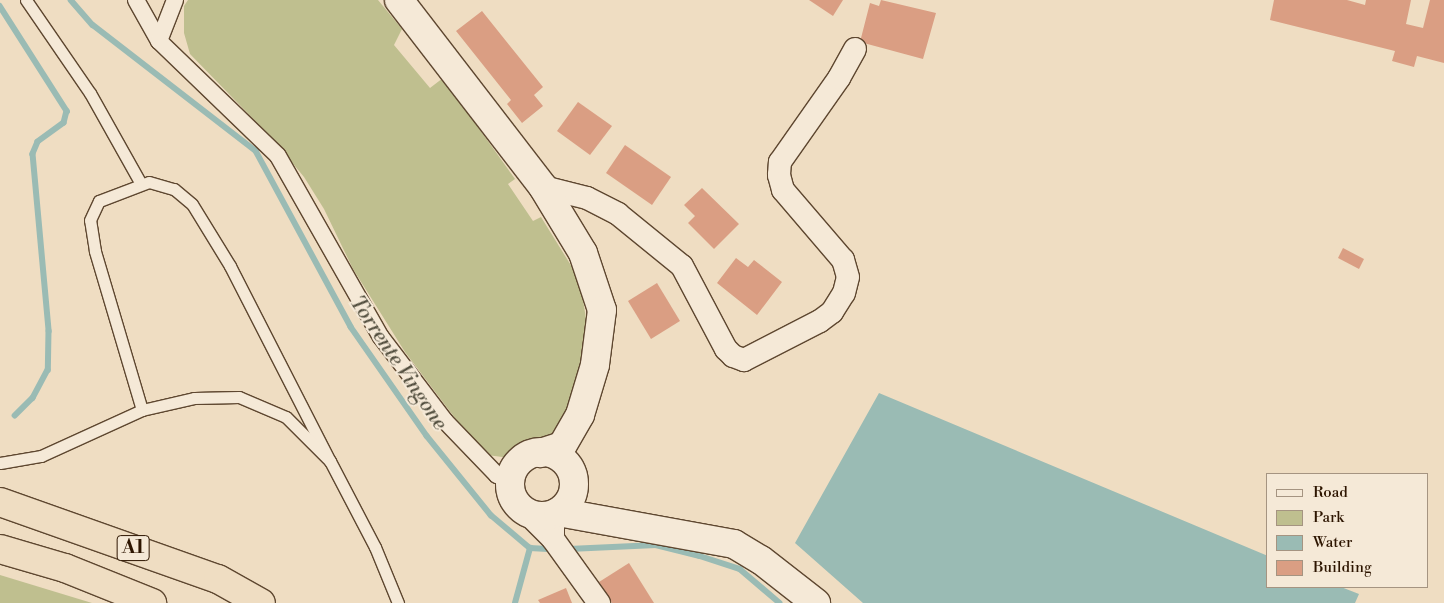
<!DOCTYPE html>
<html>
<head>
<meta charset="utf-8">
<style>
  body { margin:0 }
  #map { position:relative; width:1444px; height:603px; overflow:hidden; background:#efddc2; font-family:"Libre Bodoni",serif }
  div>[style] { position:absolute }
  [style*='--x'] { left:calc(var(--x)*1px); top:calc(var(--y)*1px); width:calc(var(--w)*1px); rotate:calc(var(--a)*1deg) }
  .green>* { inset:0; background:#bfbf8f }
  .water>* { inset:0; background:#9abbb4 }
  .stream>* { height:5.5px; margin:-2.75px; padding:0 2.75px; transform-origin:2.75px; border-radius:2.75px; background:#9abbb4 }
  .building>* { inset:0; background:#da9e83 }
  .roads { filter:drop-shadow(1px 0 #5e4730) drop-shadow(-1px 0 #5e4730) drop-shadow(0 1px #5e4730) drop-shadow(0 -1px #5e4730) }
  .service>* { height:11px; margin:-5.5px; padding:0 5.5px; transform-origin:5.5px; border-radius:5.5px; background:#f5e9d7 }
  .pedestrian>* { height:16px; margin:-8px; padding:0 8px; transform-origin:8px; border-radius:8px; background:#f5e9d7 }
  .minor>* { height:22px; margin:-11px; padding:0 11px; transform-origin:11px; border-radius:11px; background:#f5e9d7 }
  .tertiary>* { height:28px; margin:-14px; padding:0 14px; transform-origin:14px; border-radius:14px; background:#f5e9d7 }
  .tertiary>.ring { margin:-14px; padding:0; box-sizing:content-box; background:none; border:28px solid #f5e9d7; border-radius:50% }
  .motorway>* { height:28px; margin:-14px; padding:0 14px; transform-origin:14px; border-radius:14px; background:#efddc2 }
  span { translate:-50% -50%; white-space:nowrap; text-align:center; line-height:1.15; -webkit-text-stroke:4px #f5e9d7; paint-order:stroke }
  .shield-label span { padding:1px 4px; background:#f5e9d7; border:1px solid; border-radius:4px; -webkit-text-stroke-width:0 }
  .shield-label { font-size:19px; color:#2d1500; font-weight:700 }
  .water-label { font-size:21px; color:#534f3f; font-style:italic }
  .legend { position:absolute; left:1266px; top:473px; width:162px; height:115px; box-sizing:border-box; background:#f5e9d7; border:1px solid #a59481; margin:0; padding:6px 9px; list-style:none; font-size:15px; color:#2d1500 }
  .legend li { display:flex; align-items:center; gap:10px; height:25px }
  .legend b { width:25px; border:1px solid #a59481 }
</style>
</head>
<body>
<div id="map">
  <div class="green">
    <i style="clip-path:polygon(188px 0,378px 0,402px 29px,394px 45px,430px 88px,443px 78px,515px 179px,508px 184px,533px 221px,541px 217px,580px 280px,588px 332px,574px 406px,550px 443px,526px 446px,510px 458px,487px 455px,461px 426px,405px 352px,353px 269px,324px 209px,304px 177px,271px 137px,190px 54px,184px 33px,184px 6px)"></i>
    <i style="clip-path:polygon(0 575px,92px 603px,0 603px)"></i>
  </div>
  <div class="water">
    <i style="clip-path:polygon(879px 393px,1268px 556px,1268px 587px,1341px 587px,1359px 594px,1355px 603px,863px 603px,795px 543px)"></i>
  </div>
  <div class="stream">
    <i style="--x:71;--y:0;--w:33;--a:49"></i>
    <i style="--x:93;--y:25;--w:206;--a:37.7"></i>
    <i style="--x:256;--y:151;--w:200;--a:61.6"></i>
    <i style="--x:351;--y:327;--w:133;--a:55.1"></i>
    <i style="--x:427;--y:436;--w:102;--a:51"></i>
    <i style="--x:491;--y:515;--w:51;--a:40.2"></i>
    <i style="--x:530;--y:548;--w:22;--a:3"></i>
    <i style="--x:0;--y:6;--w:125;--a:57.5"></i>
    <i style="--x:67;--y:111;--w:12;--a:104"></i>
    <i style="--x:64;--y:123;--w:32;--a:144"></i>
    <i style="--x:38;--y:142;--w:13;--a:113"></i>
    <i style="--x:33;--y:154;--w:178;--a:84.8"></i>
    <i style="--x:49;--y:331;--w:39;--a:91"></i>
    <i style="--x:48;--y:370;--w:32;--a:118"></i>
    <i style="--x:33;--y:398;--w:25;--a:135"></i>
    <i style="--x:569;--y:549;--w:87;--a:-2.6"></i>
    <i style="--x:656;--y:545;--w:45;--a:14"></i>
    <i style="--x:700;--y:556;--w:42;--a:18"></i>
    <i style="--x:740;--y:569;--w:52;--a:40.4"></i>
    <i style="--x:515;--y:603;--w:57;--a:-74.7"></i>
  </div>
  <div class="building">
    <i style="clip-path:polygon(809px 0,843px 0,833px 16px)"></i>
    <i style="clip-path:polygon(881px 0,936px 13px,923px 59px,860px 42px,870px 3px,879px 6px)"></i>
    <i style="clip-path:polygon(1274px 0,1347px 0,1365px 5px,1366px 0,1411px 0,1406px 24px,1423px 28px,1430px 0,1444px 0,1444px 63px,1417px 56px,1414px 67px,1392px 61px,1395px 51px,1270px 20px)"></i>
    <i style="clip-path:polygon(482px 11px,543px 87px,534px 95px,543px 106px,522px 123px,507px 104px,511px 100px,456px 31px)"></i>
    <i style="clip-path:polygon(578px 102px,612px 126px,590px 155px,557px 131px)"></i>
    <i style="clip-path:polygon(625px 145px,671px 177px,652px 205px,606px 173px)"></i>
    <i style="clip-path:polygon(702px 188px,739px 224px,714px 249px,688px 223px,695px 216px,684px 205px)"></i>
    <i style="clip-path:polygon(1343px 248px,1364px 259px,1359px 269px,1338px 258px)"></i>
    <i style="clip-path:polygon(736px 258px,748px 267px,754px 260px,782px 282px,757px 315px,717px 283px)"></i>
    <i style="clip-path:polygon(657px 283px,680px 321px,651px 339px,628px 301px)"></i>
    <i style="clip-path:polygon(629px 563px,654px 603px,612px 603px,599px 582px)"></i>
    <i style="clip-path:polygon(566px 588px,572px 603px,540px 603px,538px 600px)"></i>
  </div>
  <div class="roads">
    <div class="service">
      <i style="--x:26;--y:0;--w:113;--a:55.5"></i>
      <i style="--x:90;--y:93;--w:104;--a:60.7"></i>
      <i style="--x:142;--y:410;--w:166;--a:-106.5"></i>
      <i style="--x:95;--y:251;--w:31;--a:-99"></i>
      <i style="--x:90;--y:220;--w:21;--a:-65"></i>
      <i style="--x:99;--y:201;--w:53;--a:-20.8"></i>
      <i style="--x:149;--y:182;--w:26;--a:16"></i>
      <i style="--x:174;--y:189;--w:23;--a:40"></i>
      <i style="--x:192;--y:204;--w:73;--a:58.5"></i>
      <i style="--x:230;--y:266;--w:219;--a:62.9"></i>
      <i style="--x:0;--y:463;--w:42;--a:-9.7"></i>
      <i style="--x:41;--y:456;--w:111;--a:-24.5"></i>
      <i style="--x:142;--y:410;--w:53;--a:-13"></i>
      <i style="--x:194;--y:398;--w:45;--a:-1.3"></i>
      <i style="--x:239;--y:397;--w:51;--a:23.1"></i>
      <i style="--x:286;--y:417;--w:62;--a:45"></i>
      <i style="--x:330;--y:461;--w:97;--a:62.4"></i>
      <i style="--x:375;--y:547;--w:61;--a:67.7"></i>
    </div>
    <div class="pedestrian">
      <i style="--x:136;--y:0;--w:47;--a:60.7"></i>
      <i style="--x:159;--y:41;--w:165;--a:44"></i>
      <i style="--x:278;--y:156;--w:208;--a:60.4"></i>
      <i style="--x:381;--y:337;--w:106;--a:52.7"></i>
      <i style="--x:445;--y:421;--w:75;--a:46.1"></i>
      <i style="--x:497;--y:475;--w:15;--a:20"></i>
      <i style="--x:159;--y:41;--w:44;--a:-68.7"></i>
    </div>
    <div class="minor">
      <i style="--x:543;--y:187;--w:45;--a:14"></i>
      <i style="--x:587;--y:198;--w:35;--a:27"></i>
      <i style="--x:618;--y:214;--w:82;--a:39.1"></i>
      <i style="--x:682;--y:266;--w:94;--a:62.1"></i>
      <i style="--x:726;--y:349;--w:10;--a:45"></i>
      <i style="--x:733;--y:356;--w:12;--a:20"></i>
      <i style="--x:744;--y:360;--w:85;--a:-27.2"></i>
      <i style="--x:820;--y:321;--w:15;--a:-37"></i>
      <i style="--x:832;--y:312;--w:22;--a:-58"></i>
      <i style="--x:844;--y:293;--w:16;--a:-76"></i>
      <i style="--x:848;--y:277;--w:18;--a:-106"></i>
      <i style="--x:843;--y:260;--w:92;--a:-130.6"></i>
      <i style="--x:783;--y:190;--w:16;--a:-105"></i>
      <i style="--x:779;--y:175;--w:13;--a:-86"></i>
      <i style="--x:780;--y:162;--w:103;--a:-54.9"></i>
      <i style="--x:839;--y:78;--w:33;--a:-61"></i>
      <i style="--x:525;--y:511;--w:40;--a:45"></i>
      <i style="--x:553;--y:539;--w:13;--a:-90"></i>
      <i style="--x:553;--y:539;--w:79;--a:54.3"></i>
    </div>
    <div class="tertiary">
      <i style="--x:399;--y:0;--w:236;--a:52.4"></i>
      <i style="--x:543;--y:187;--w:77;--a:58.8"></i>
      <i style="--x:583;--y:253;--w:60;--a:71.6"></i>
      <i style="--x:602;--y:310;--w:55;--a:97.3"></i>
      <i style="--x:595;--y:365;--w:52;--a:106.7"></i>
      <i style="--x:580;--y:415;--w:36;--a:120"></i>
      <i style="--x:562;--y:446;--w:23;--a:162"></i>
      <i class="ring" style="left:510px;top:452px;width:36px;height:36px"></i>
      <i style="--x:558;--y:512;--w:179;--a:10.3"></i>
      <i style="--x:734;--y:544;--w:31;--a:31"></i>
      <i style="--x:761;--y:560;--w:70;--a:38"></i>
    </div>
    <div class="motorway">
      <i style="--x:0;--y:502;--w:231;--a:19.5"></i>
      <i style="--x:218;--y:579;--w:49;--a:29.2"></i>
      <i style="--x:0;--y:549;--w:68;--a:16.3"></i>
      <i style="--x:65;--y:568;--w:94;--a:21.9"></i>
    </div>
  </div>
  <div class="shield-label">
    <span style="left:133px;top:548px">A1</span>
  </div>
  <div class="water-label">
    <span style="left:398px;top:363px;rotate:56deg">Torrente Vingone</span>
  </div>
  <ul class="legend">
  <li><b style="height:6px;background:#f5e9d7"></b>Road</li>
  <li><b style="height:14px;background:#bfbf8f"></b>Park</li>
  <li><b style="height:14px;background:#9abbb4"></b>Water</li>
  <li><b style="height:14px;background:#da9e83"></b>Building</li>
  </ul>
</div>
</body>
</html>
